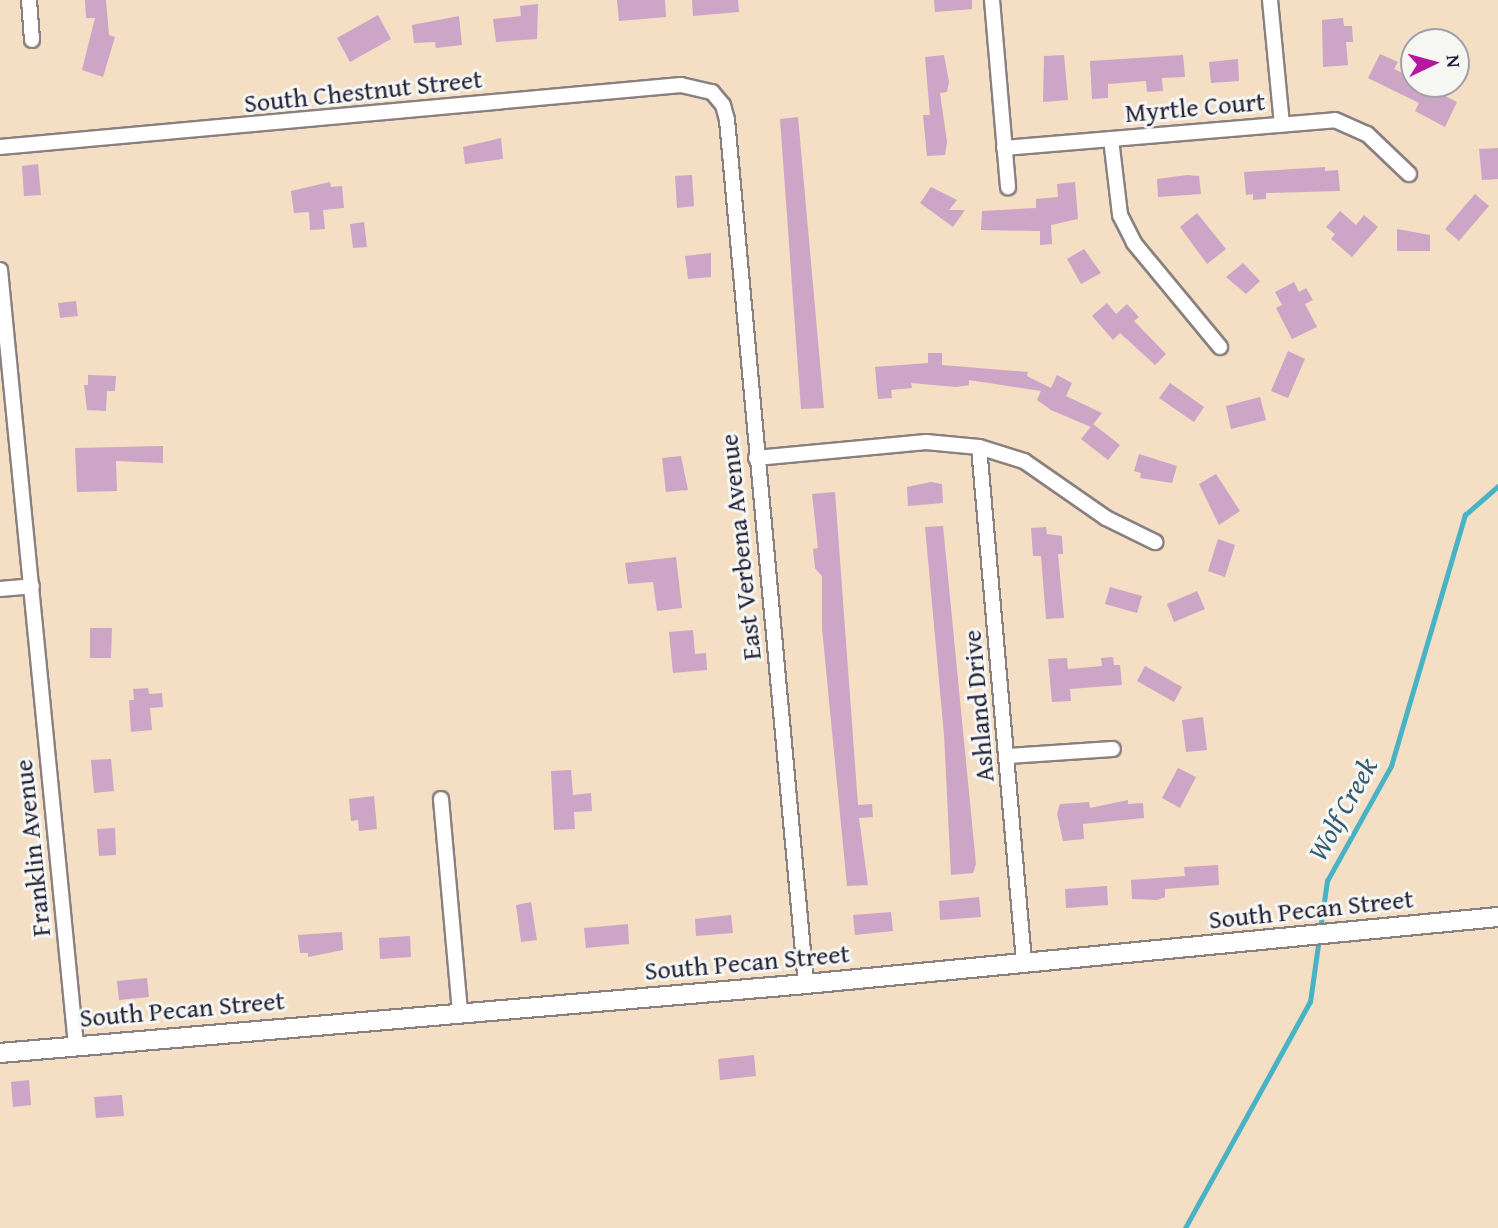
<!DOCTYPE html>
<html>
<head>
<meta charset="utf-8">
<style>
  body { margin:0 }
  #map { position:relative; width:1498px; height:1228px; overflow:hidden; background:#f4dec4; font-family:"Gentium Book Plus",serif }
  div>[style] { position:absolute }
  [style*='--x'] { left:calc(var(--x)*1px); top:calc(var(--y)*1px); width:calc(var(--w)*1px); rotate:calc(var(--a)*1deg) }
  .stream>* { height:4.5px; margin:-2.25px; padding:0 2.25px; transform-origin:2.25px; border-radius:2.25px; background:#47b3c4 }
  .building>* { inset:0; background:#cda5c6 }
  .roads { filter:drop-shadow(2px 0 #8b8080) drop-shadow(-2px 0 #8b8080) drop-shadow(0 2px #8b8080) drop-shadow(0 -2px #8b8080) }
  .minor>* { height:14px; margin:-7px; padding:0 7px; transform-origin:7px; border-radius:7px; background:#fff }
  .tertiary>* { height:18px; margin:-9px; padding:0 9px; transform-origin:9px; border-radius:9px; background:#fff }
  span { translate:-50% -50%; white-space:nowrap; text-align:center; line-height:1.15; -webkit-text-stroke:6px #f6f6f2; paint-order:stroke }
  .street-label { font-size:26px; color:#22223b }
  .water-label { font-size:28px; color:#315c72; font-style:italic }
  .north { position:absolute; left:1400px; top:28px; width:70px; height:70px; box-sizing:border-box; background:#f6f6f2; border:2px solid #a1a1a9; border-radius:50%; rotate:85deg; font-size:19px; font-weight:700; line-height:28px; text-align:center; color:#22223b }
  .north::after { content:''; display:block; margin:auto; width:24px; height:32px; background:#b5179e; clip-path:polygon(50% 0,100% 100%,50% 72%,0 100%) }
</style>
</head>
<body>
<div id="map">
  <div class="stream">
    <i style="--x:1320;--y:929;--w:49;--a:-81.7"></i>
    <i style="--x:1327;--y:881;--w:132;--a:-60.9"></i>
    <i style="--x:1391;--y:766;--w:262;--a:-73.6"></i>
    <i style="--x:1465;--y:515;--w:44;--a:-41.3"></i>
    <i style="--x:1185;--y:1228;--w:258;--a:-61.1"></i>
    <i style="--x:1310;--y:1002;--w:65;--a:-82"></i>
  </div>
  <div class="building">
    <i style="clip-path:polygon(85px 0,106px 0,109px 35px,115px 37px,103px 77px,82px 70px,95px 18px,86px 18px)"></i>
    <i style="clip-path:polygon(617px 0,665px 0,666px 17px,619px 21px)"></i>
    <i style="clip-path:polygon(692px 0,738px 0,739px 12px,693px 16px)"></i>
    <i style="clip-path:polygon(934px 0,972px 0,972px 9px,935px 12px)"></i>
    <i style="clip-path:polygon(538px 4px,537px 39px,496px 42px,493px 19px,521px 16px,520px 6px)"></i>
    <i style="clip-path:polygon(378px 15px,391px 39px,350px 62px,337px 38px)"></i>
    <i style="clip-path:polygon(459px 16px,462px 45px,436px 48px,435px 42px,414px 43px,412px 25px)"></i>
    <i style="clip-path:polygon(1343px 18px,1344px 26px,1352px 26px,1353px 42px,1346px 42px,1348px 65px,1323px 67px,1322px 20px)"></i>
    <i style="clip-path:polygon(1380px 54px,1398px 62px,1394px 69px,1411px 77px,1408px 83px,1437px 98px,1439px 93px,1457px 102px,1445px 127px,1415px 111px,1419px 103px,1368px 78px)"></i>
    <i style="clip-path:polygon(944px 55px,949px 82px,947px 92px,940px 93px,947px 142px,945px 155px,927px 156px,923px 115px,930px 115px,925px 57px)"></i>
    <i style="clip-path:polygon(1064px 55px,1068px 100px,1043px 102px,1044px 56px)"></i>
    <i style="clip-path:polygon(1183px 55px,1185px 77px,1162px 78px,1163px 91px,1147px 92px,1146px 81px,1108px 84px,1108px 98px,1092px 99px,1090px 61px)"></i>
    <i style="clip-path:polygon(1238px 59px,1239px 81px,1211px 83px,1209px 62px)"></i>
    <i style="clip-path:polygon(798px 117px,824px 408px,801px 409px,780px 119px)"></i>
    <i style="clip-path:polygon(501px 138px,503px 159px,465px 164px,463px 147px)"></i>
    <i style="clip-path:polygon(1498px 148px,1498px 179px,1482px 180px,1479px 149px)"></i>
    <i style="clip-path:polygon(38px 164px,41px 195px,24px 196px,22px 166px)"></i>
    <i style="clip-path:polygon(1325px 167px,1325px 171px,1338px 170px,1340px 191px,1266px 193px,1266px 199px,1253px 200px,1253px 194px,1246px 195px,1244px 172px)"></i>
    <i style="clip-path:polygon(692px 175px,694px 206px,677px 208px,675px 176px)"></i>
    <i style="clip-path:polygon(1187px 175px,1199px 176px,1201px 194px,1158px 197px,1157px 179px)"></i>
    <i style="clip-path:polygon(330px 182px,331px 187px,342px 186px,344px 208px,323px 210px,325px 229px,310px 230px,309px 212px,294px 213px,291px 191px)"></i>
    <i style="clip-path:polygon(1075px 182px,1078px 219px,1051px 225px,1052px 244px,1040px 245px,1040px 231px,981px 230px,982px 211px,1036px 208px,1036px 199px,1058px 197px,1057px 184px)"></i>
    <i style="clip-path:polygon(931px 187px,957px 200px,949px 210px,965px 210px,953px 227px,920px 203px)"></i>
    <i style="clip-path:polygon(1475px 194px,1489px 206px,1459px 241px,1445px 229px)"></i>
    <i style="clip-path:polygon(1340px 211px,1356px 225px,1364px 215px,1378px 227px,1352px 257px,1331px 239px,1335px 234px,1326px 227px)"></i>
    <i style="clip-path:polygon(1197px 213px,1226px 249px,1207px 264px,1180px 227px)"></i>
    <i style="clip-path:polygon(364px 222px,367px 247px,353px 248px,350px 224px)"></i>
    <i style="clip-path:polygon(1397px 229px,1430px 235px,1430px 251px,1397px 251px)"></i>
    <i style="clip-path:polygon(1084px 249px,1101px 273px,1081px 284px,1067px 259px)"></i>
    <i style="clip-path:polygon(711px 253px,711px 277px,688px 279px,685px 256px)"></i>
    <i style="clip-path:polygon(1243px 263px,1260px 281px,1246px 294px,1226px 277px)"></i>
    <i style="clip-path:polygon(1294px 282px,1299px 292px,1306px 288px,1313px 300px,1305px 304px,1317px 327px,1292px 339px,1276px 308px,1282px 305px,1275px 292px)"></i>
    <i style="clip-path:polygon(76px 301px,78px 316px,60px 318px,58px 303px)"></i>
    <i style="clip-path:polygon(1107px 303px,1116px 314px,1127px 304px,1139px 317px,1134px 321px,1166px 354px,1155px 365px,1120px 333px,1113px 340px,1092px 316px)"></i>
    <i style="clip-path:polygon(1288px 351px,1305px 359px,1288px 398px,1271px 391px)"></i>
    <i style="clip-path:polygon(928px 353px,942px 353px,942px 365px,1028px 372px,1027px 376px,1051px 388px,1057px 375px,1072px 383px,1066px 396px,1102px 413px,1091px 427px,1051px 410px,1037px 400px,1041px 391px,969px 380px,969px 385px,956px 387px,911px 383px,912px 388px,891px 390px,892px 398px,878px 399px,875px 367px,928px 363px)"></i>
    <i style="clip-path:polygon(88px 375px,116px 376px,115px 391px,107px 391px,106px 411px,87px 410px,84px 385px,88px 385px)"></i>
    <i style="clip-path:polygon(1170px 383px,1204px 407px,1194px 422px,1159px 398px)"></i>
    <i style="clip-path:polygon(1260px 397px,1266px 420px,1231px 429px,1226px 406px)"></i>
    <i style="clip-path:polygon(1093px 424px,1120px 445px,1108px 460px,1081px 439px)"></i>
    <i style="clip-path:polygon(163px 446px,163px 463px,116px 461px,117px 491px,77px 492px,75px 448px)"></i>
    <i style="clip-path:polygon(1139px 454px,1177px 466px,1172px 483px,1140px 478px,1141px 473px,1134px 471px)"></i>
    <i style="clip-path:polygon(681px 456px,688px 490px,666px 492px,662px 458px)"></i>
    <i style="clip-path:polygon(1216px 474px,1240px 511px,1219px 525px,1199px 484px)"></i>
    <i style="clip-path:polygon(931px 482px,942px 484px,943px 503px,908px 506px,907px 487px)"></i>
    <i style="clip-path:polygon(835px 492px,858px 805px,872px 804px,873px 817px,859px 818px,868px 885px,847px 886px,822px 628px,822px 576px,815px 568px,813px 549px,818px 548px,812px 494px)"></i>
    <i style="clip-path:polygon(943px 526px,976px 864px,973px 873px,951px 875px,944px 735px,925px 527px)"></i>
    <i style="clip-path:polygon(1046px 527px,1047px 534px,1062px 536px,1063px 554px,1058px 554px,1064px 618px,1046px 619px,1041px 556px,1033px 556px,1031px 528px)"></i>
    <i style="clip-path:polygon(1218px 539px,1235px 545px,1225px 577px,1208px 571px)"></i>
    <i style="clip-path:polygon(676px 557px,682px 608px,657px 611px,653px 582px,628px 584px,625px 563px)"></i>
    <i style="clip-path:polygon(1110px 587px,1142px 596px,1137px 613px,1105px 604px)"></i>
    <i style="clip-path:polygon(1197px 591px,1205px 609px,1174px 622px,1167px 604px)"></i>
    <i style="clip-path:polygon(90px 628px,112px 628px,111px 658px,90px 658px)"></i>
    <i style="clip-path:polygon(693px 630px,695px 654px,706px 653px,707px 670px,673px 673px,669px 632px)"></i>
    <i style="clip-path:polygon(1113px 657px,1114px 665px,1120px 665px,1122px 685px,1070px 689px,1071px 701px,1052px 702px,1048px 659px,1067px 658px,1068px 669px,1102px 666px,1101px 658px)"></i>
    <i style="clip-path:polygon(1145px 666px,1182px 687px,1174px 702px,1137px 681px)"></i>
    <i style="clip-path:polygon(148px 688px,149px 694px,162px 693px,163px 707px,150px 708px,152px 730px,131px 732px,129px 700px,134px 700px,133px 689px)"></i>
    <i style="clip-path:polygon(1203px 717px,1207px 750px,1186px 752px,1182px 720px)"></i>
    <i style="clip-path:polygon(111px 759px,114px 791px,94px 793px,91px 760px)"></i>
    <i style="clip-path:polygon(1178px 768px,1196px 777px,1180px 808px,1162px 798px)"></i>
    <i style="clip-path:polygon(571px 770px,573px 795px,591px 793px,592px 811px,574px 812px,575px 829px,554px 830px,551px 771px)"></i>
    <i style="clip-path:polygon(374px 796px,377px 829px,359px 831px,358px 820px,351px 821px,349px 799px)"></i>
    <i style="clip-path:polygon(1128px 800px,1128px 804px,1143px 803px,1144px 818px,1083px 824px,1084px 839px,1063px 841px,1057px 814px,1060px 804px,1089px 802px,1090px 808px)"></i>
    <i style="clip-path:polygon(115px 828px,116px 855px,99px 856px,97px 829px)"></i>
    <i style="clip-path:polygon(1218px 865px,1219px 885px,1165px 889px,1165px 897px,1157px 900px,1132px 899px,1131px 880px,1185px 876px,1184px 867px)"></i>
    <i style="clip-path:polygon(1107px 886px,1108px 905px,1066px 908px,1065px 889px)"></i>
    <i style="clip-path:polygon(979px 897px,981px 917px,940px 920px,939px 901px)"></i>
    <i style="clip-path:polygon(531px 902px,537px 940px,521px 942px,516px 905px)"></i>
    <i style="clip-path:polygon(891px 912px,893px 931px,855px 935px,853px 915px)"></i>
    <i style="clip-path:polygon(731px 915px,733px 933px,696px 936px,695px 919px)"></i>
    <i style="clip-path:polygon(628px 924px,629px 944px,586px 948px,584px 928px)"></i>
    <i style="clip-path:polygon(342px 932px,343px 950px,308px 957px,308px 953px,300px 953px,298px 935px)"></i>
    <i style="clip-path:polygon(410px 936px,411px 957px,380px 959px,379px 938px)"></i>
    <i style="clip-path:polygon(147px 978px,149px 997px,119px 1000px,117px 981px)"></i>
    <i style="clip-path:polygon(754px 1055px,756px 1076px,720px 1080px,718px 1059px)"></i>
    <i style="clip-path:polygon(29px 1080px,31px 1105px,13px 1107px,11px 1082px)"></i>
    <i style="clip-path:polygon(122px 1095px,124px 1116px,96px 1118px,94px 1097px)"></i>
  </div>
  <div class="roads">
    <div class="minor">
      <i style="--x:29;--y:0;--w:40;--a:85.7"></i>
      <i style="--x:992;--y:0;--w:188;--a:85.1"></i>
      <i style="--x:1270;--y:0;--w:125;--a:84.5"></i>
      <i style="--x:1111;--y:139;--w:77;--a:83.2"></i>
      <i style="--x:1120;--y:215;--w:31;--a:63"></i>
      <i style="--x:1134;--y:243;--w:135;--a:50.4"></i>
      <i style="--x:0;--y:147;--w:684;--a:-5.2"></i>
      <i style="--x:681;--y:85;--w:32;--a:13"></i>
      <i style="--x:712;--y:92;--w:17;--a:50"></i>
      <i style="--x:723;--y:105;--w:16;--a:75"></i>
      <i style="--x:727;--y:120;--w:868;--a:84.78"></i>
      <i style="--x:1004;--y:148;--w:332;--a:-4.8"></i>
      <i style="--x:1335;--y:120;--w:35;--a:24"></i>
      <i style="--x:1367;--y:134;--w:58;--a:43.6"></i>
      <i style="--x:0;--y:270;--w:779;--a:84.4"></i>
      <i style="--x:979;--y:447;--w:516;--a:85"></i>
      <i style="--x:756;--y:458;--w:171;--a:-5.4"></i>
      <i style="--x:926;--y:442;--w:53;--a:5.4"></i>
      <i style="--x:979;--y:447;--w:47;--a:17.3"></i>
      <i style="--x:1024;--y:461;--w:100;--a:34.8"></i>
      <i style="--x:1106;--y:518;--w:55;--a:26.1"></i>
      <i style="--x:0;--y:589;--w:32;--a:-5"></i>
      <i style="--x:1008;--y:756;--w:105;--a:-3.8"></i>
      <i style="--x:441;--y:799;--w:214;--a:84.9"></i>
    </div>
    <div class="tertiary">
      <i style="--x:0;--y:1053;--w:809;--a:-4.89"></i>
      <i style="--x:806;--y:984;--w:695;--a:-5.53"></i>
    </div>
  </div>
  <div class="street-label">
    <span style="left:363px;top:91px;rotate:-6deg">South Chestnut Street</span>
    <span style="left:1195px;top:107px;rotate:-5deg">Myrtle Court</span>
    <span style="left:740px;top:547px;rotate:-96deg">East Verbena Avenue</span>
    <span style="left:978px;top:706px;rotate:-95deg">Ashland Drive</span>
    <span style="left:32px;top:848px;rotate:-96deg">Franklin Avenue</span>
    <span style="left:1311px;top:909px;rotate:-6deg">South Pecan Street</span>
    <span style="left:747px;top:962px;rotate:-5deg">South Pecan Street</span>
    <span style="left:182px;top:1009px;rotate:-5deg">South Pecan Street</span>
  </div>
  <div class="water-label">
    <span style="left:1342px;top:809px;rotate:-61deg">Wolf Creek</span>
  </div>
  <div class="north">N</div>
</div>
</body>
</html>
